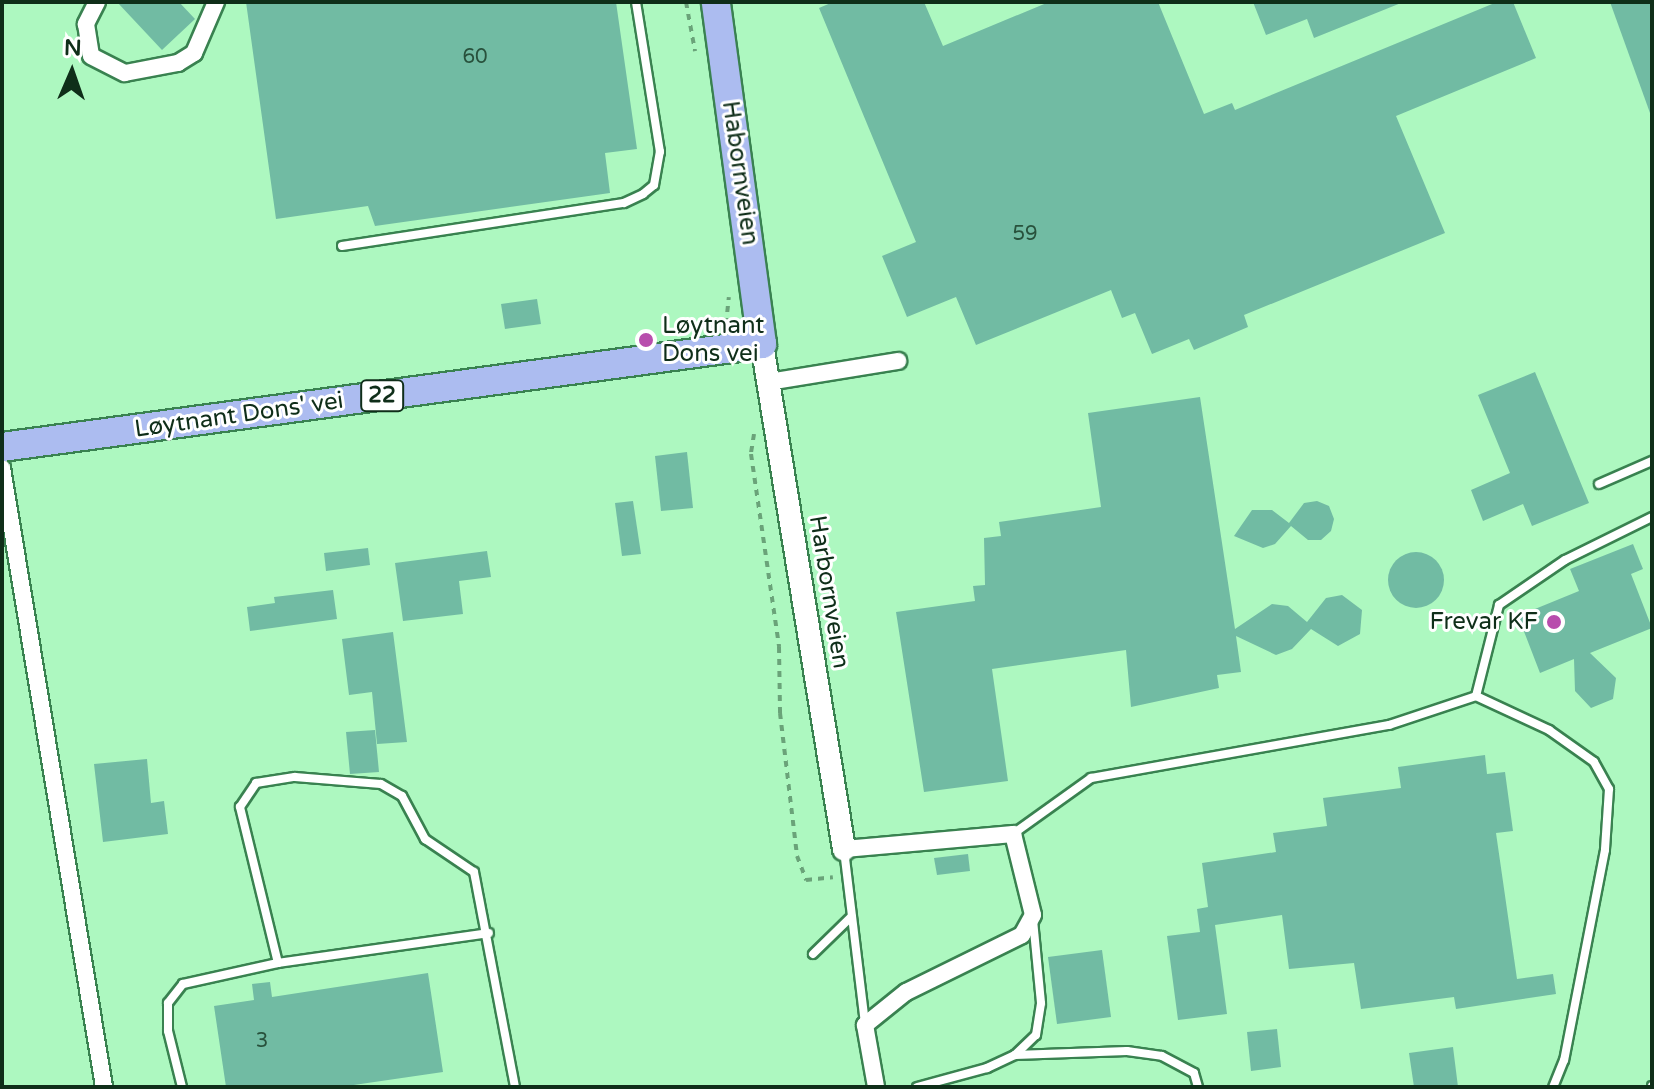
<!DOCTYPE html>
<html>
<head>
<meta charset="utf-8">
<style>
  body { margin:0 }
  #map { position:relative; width:1654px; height:1089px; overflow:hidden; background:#adf8c0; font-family:"Varela Round",sans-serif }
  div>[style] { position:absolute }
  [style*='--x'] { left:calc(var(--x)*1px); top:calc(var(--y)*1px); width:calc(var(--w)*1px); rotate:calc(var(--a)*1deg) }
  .building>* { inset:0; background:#71bba3 }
  .round { border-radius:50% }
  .path>* { height:4px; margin-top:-2px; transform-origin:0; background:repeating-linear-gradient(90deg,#6aa379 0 6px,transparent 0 12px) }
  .roads { filter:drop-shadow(2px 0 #398250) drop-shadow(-2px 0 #398250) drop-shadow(0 2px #398250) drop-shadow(0 -2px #398250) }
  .service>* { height:8px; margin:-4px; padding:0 4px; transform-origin:4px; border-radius:4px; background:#fff }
  .minor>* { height:16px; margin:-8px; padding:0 8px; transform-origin:8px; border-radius:8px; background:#fff }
  .tertiary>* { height:22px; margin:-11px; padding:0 11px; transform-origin:11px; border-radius:11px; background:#fff }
  .trunk>* { height:28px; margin:-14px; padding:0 14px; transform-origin:14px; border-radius:14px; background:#acbcf0 }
  .dots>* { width:22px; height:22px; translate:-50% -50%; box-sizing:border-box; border:4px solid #fff; border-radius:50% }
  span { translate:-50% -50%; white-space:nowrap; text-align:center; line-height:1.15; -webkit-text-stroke:6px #fff; paint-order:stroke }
  .number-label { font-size:20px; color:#28513c }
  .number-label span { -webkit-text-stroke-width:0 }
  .shield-label span { padding:2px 6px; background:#fff; border:2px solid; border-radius:6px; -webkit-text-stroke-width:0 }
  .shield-label { font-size:22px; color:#0f2e19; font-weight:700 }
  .street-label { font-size:24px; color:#0f2e19 }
  .poi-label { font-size:24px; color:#0f2e19 }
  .left { translate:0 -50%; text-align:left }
  .right { translate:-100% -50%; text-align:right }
  .frame { position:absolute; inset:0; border:4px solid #0f2e19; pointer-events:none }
  .north { position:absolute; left:32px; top:32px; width:80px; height:80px; -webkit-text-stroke:6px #fff; paint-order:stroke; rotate:2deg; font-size:22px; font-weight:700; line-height:32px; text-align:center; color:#0f2e19 }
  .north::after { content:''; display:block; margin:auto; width:28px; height:36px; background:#0f2e19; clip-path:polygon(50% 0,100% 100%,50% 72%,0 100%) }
</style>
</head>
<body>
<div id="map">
  <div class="building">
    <i style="clip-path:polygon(117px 2px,179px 2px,195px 19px,162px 50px)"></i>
    <i style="clip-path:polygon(246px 2px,616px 2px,637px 149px,605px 153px,610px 193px,375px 226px,368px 206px,276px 219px)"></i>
    <i style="clip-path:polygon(833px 2px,924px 2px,943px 46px,1049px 2px,1158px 2px,1204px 114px,1232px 103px,1235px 110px,1497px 2px,1513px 2px,1536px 58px,1396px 116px,1445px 233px,1244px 315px,1248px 327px,1194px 350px,1189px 339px,1152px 354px,1135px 313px,1122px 318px,1111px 290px,976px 345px,956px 297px,907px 317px,882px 256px,916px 242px,819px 8px)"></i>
    <i style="clip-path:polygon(1253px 2px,1401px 2px,1401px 3px,1314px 38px,1307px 19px,1266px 35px)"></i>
    <i style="clip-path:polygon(1610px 2px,1652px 2px,1652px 113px,1650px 113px)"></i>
    <i style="clip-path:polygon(537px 299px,541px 324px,505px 329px,501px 304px)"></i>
    <i style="clip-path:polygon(1535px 372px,1589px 503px,1532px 526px,1523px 504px,1483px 521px,1471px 490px,1510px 473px,1478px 395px)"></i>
    <i style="clip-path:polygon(1200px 397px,1235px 629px,1272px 604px,1288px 606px,1307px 622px,1326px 598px,1342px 595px,1362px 610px,1360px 634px,1338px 646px,1311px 629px,1292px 649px,1276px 655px,1236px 636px,1241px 672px,1217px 675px,1219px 688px,1131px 707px,1126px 650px,992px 669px,1008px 781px,924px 792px,896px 612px,975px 601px,973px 586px,985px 585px,984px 538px,1001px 536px,999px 522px,1101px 507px,1088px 413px)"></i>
    <i style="clip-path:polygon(687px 452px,693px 508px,661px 511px,655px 456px)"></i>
    <i style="clip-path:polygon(633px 501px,641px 554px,622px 556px,615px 503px)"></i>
    <i style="clip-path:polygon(1317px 501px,1329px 506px,1334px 519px,1331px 531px,1321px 540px,1308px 540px,1291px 526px,1275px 544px,1263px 548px,1234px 536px,1252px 510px,1272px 510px,1289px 523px,1304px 503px)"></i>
    <i style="clip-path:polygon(1633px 544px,1643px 569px,1631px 574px,1652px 628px,1590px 653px,1616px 678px,1613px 699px,1591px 708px,1575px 691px,1574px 659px,1540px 673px,1518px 616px,1579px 591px,1570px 569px)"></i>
    <i style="clip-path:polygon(368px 548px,370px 565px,326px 571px,324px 553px)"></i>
    <i style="clip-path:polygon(487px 551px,491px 577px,459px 581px,463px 614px,403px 621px,395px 563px)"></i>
    <i class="round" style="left:1388px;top:552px;width:56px;height:56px"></i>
    <i style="clip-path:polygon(333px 590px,337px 619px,250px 631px,247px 607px,275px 603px,274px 597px)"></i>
    <i style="clip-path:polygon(393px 632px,407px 742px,377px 744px,372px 692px,349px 695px,342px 639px)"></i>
    <i style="clip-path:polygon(375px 730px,379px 772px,350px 774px,346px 732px)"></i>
    <i style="clip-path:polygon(1485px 755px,1487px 774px,1505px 772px,1513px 831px,1496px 833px,1517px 979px,1553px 974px,1556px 994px,1456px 1009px,1454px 997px,1361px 1009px,1354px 963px,1289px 969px,1282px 915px,1215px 925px,1227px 1014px,1178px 1020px,1167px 936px,1200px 932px,1197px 909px,1208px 907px,1202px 863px,1276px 852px,1273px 833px,1327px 826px,1323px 798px,1401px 788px,1398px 767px)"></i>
    <i style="clip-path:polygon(147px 759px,151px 803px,164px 801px,168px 834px,103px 842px,94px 764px)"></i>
    <i style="clip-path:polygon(968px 854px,970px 871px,937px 875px,934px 858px)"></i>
    <i style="clip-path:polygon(1102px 950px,1111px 1017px,1057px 1024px,1048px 957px)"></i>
    <i style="clip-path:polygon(428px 973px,443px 1072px,340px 1087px,226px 1087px,214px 1006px,254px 1000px,252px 984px,270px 982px,272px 997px)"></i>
    <i style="clip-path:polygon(1277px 1029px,1281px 1067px,1251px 1071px,1247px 1032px)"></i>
    <i style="clip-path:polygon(1453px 1047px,1458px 1087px,1414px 1087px,1409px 1053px)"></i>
  </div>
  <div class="path">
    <i style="--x:686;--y:2;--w:50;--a:79.6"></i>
    <i style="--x:726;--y:324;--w:27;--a:-84"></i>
    <i style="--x:754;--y:434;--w:20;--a:99"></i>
    <i style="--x:751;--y:454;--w:195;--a:81.7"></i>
    <i style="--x:779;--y:647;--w:66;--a:89.1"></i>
    <i style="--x:780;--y:713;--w:144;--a:83.2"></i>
    <i style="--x:797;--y:856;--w:26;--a:69"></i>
    <i style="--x:806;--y:880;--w:27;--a:-6"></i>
  </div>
  <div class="roads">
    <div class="service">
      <i style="--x:342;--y:246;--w:285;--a:-8.7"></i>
      <i style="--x:624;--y:203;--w:21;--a:-25"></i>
      <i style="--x:643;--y:194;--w:14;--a:-39"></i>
      <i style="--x:654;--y:185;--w:34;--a:-80"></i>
      <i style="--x:660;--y:152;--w:152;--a:-99.1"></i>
      <i style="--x:1599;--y:484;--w:58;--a:-23.5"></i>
      <i style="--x:1476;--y:696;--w:81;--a:25"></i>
      <i style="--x:1549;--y:730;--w:55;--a:35.4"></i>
      <i style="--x:1594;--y:762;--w:31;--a:61"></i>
      <i style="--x:1609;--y:789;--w:61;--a:93.8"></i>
      <i style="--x:1605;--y:850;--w:214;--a:101"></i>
      <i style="--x:1564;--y:1060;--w:29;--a:112"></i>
      <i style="--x:1013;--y:834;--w:96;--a:-35.7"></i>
      <i style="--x:1091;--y:778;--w:303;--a:-10.1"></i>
      <i style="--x:1389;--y:725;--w:92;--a:-18.4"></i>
      <i style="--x:1476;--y:696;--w:94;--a:-75.8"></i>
      <i style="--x:1499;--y:605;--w:80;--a:-34.3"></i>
      <i style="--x:1565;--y:560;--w:97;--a:-26.3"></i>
      <i style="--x:844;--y:850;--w:174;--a:83.1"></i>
      <i style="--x:813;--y:954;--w:54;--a:-44.3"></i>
      <i style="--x:278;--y:963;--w:161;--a:-103.7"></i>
      <i style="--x:240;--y:807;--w:29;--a:-56"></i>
      <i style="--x:256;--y:783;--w:39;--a:-9"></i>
      <i style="--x:295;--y:777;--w:86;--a:4.7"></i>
      <i style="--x:381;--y:784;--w:24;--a:30"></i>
      <i style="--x:402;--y:796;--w:49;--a:61.9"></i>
      <i style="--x:425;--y:839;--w:59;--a:34"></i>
      <i style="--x:474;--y:872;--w:219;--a:79.2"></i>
      <i style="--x:1015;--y:1055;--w:112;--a:-2"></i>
      <i style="--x:1127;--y:1051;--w:35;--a:8"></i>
      <i style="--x:1162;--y:1056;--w:36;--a:28"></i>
      <i style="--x:1194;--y:1073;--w:15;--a:74"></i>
      <i style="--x:182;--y:1087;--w:58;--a:-104"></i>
      <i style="--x:168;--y:1031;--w:28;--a:-90"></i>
      <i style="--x:168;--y:1003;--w:24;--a:-52"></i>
      <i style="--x:183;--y:984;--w:97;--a:-12.5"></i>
      <i style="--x:278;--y:963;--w:213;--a:-8.1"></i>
      <i style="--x:917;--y:1087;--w:73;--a:-15.2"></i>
      <i style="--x:987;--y:1068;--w:31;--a:-25"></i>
      <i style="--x:1015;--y:1055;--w:29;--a:-44"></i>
      <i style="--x:1036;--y:1035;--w:32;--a:-81"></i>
      <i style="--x:1041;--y:1003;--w:83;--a:-95.5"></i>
      <i style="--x:1652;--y:1087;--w:1;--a:-90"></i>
    </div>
    <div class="minor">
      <i style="--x:97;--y:2;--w:25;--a:117"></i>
      <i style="--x:86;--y:24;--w:32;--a:81"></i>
      <i style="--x:91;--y:56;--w:38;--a:27"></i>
      <i style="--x:125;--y:73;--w:54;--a:-10.7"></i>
      <i style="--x:178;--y:63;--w:19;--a:-32"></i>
      <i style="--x:194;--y:53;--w:56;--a:-66.7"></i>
      <i style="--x:768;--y:382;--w:132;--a:-9.2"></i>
      <i style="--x:2;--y:468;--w:627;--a:80.64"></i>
      <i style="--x:844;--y:849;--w:170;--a:-5.1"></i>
      <i style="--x:1013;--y:834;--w:83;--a:76.1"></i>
      <i style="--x:1033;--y:915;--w:23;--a:119"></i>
      <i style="--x:1022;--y:935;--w:129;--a:153.8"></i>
      <i style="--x:906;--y:992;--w:53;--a:141.2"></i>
      <i style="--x:865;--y:1025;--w:63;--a:79.9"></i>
    </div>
    <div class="tertiary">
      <i style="--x:762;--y:344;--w:512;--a:80.78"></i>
    </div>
    <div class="trunk">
      <i style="--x:2;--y:447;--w:767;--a:-7.72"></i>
      <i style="--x:762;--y:344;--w:345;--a:-97.7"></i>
    </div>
  </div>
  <div class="dots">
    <i style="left:646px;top:340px;background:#b84dad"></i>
    <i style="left:1554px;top:622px;background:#b84dad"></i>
  </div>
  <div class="number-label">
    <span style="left:475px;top:57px">60</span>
    <span style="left:1025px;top:234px">59</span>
    <span style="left:262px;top:1041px">3</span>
  </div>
  <div class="shield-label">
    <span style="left:382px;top:396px">22</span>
  </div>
  <div class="street-label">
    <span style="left:740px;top:173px;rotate:82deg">Habornveien</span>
    <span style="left:239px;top:415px;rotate:-8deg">Løytnant Dons' vei</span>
    <span style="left:829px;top:592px;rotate:81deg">Harbornveien</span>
  </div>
  <div class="poi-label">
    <span class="left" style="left:662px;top:340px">Løytnant<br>Dons vei</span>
    <span class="right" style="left:1538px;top:622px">Frevar KF</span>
  </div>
  <div class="frame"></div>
  <div class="north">N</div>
</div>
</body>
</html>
